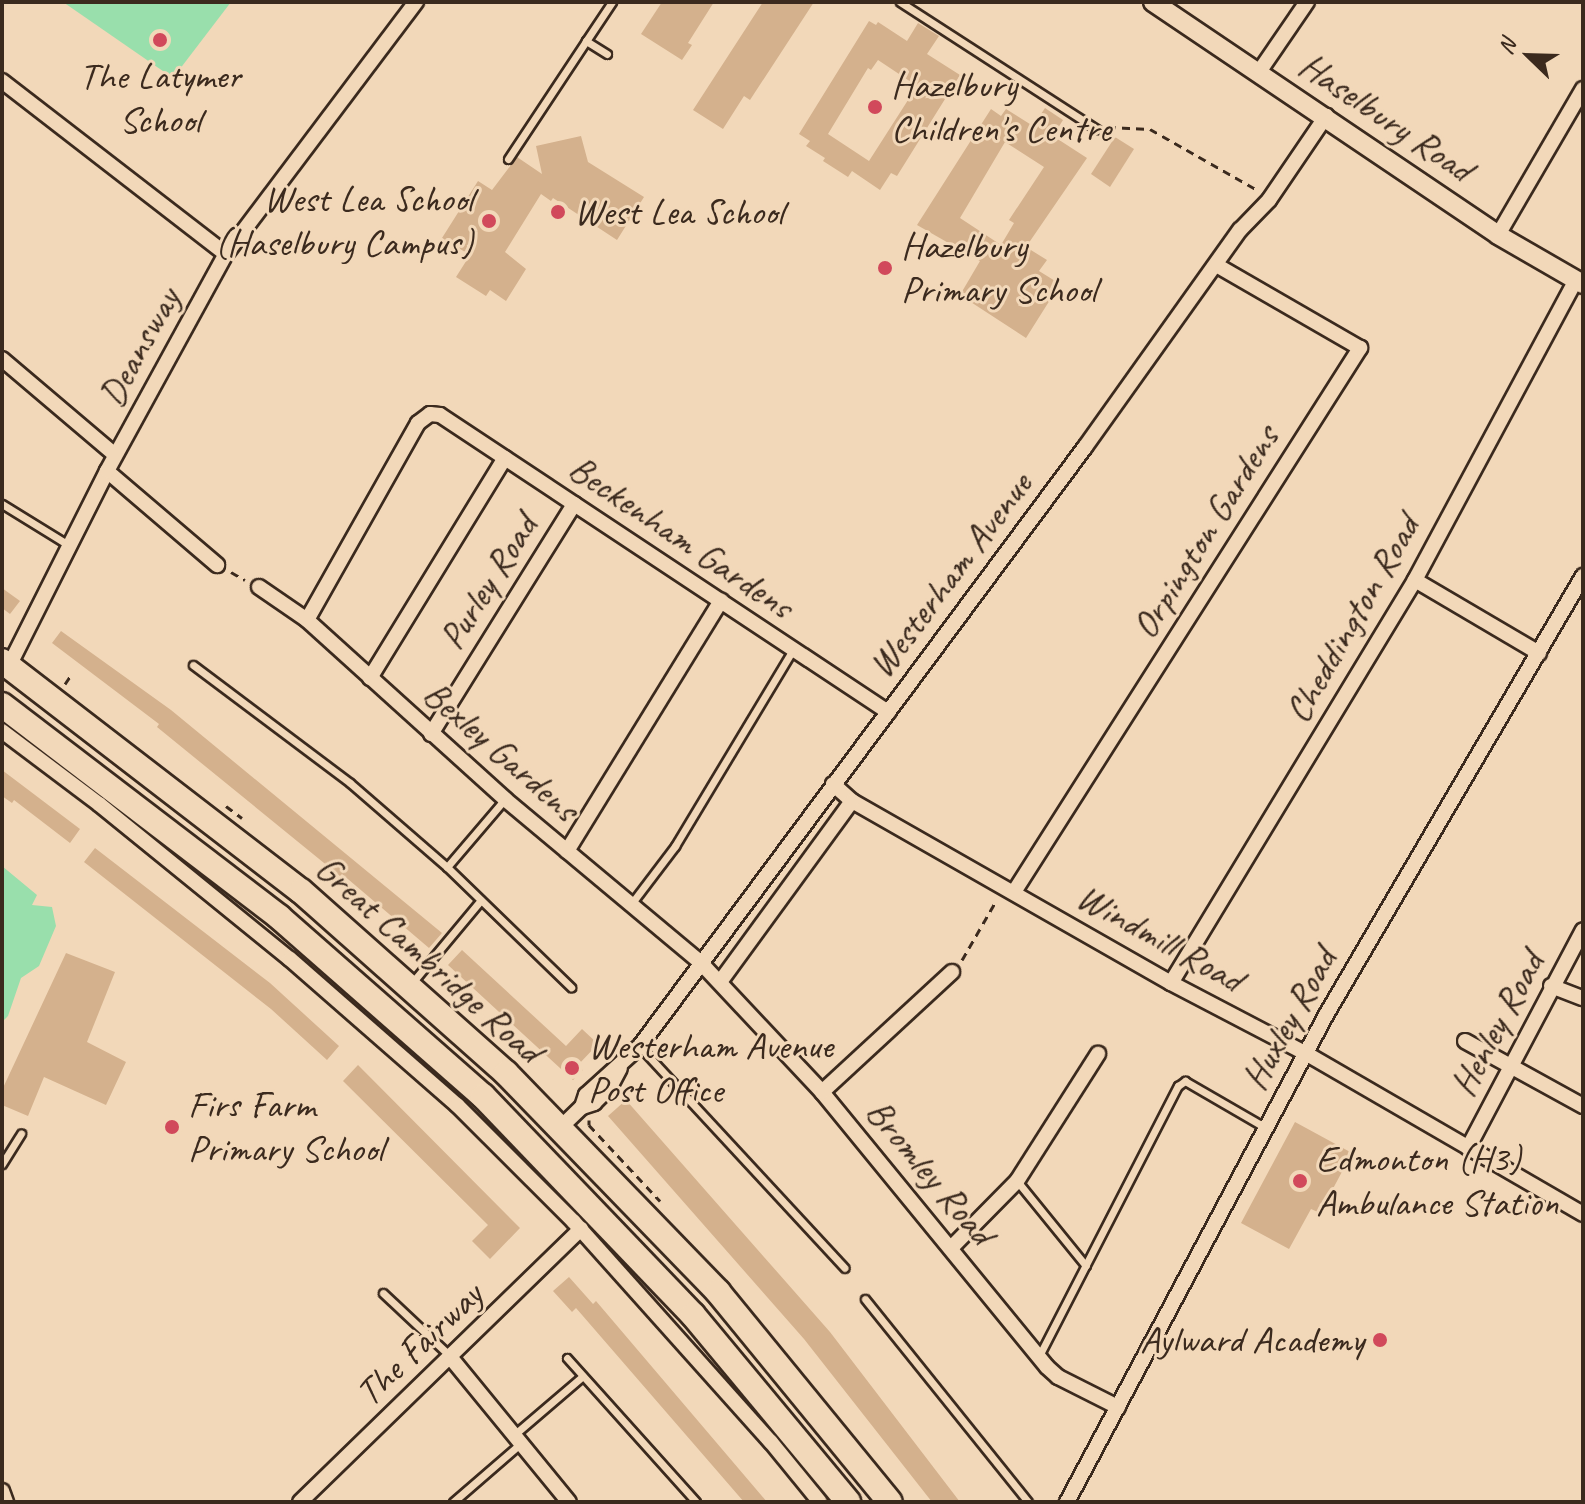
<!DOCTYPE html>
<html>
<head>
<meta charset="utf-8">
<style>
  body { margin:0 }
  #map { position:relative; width:1585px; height:1504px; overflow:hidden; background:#f2d8b9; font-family:Caveat,sans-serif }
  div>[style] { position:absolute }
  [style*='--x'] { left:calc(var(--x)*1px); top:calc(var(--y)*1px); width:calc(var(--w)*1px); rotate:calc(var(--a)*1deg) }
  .green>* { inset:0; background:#99dfac }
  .building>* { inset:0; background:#d4b18d }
  .path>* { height:3px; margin-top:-1.5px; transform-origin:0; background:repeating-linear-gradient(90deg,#3b2a1e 0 8px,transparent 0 14px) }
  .roads { filter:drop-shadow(2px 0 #3b2a1e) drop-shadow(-2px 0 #3b2a1e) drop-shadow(0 2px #3b2a1e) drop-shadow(0 -2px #3b2a1e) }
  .service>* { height:7px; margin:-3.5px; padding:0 3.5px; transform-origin:3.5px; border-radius:3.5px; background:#f2d8b9 }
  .minor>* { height:14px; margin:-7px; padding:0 7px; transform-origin:7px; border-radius:7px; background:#f2d8b9 }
  .tertiary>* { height:18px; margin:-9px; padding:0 9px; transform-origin:9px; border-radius:9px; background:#f2d8b9 }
  .trunk>* { height:24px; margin:-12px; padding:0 12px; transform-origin:12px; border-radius:12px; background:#f2d8b9 }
  .dots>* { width:22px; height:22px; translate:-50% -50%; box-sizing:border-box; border:4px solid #f2d8b9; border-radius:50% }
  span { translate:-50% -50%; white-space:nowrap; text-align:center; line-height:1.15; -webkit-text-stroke:6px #f2d8b9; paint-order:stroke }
  .poi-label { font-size:38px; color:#3b2a1e }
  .left { translate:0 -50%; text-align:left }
  .right { translate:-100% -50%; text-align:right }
  .street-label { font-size:38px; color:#3b2a1e }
  .frame { position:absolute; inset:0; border:4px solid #3b2a1e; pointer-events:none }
  .north { position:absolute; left:1489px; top:16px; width:80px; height:80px; -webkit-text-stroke:6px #f2d8b9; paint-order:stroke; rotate:293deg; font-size:22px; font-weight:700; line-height:32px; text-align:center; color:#3b2a1e }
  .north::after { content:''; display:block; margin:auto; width:28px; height:36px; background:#3b2a1e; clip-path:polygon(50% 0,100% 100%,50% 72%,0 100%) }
</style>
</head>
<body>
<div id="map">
  <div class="green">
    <i style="clip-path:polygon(63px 2px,231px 2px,173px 78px)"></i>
    <i style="clip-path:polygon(2px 866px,37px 895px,32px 905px,52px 907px,56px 926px,39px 966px,21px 978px,8px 1016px,2px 1022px)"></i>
  </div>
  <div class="building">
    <i style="clip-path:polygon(662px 2px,714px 2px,688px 43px,692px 45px,682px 60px,641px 34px)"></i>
    <i style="clip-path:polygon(763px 2px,814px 2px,750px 100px,744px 96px,723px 129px,693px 110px)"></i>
    <i style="clip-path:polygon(evenodd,869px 21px,876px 25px,878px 22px,907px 41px,918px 23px,939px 36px,927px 54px,960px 75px,897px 176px,891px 173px,880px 190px,852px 171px,848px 177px,823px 161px,825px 158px,806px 146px,810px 141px,799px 134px,869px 21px,878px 60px,917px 86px,869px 161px,828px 134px,868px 68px,871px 70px,878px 60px)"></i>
    <i style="clip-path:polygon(evenodd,1045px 108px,1063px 120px,1053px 136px,1087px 158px,1026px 247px,1047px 260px,1039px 271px,1060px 284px,1026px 338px,960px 295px,980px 261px,917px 225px,991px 109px,1001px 116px,1006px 109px,1033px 126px,1045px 108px,1005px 142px,1044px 167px,1009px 220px,1014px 223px,1001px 245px,960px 218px,1005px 142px)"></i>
    <i style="clip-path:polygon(581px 136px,588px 162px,644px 197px,617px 240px,553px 198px,551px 201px,541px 194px,505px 252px,526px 269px,506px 301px,490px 290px,486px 296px,456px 277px,470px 255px,442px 238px,478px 181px,492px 190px,517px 157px,542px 174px,536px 146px)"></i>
    <i style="clip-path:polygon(1115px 137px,1134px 149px,1110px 187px,1091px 174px)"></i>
    <i style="clip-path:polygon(2px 588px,20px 601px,10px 614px,2px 608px)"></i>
    <i style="clip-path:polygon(61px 631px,171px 710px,442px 933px,429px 948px,342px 874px,340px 876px,157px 727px,159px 724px,52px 643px)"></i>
    <i style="clip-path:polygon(2px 770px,80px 829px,70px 843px,14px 800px,12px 803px,2px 796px)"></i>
    <i style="clip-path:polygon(95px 848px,270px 983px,339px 1046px,327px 1060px,271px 1009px,84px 862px)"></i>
    <i style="clip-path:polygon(462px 950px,566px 1046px,582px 1029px,598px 1044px,578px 1065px,583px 1070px,573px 1080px,448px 965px)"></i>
    <i style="clip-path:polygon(66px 953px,115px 972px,87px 1042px,126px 1062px,106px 1105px,44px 1077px,28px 1116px,2px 1105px,2px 1090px)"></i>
    <i style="clip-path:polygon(358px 1065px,520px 1228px,490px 1259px,472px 1241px,488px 1225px,343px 1081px)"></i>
    <i style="clip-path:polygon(626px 1100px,830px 1332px,960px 1502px,932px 1502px,804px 1339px,608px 1116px)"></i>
    <i style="clip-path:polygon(1295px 1122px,1352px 1153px,1320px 1213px,1311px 1209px,1289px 1249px,1241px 1223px)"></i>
    <i style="clip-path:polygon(569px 1277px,593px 1304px,596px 1301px,767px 1502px,744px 1502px,576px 1308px,572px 1312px,553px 1291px)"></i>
  </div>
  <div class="path">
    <i style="--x:1108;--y:127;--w:42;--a:2.7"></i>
    <i style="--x:1150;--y:129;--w:125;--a:29.6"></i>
    <i style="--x:231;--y:572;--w:16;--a:30"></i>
    <i style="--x:65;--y:684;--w:11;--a:-56"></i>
    <i style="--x:226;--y:806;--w:20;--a:37"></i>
    <i style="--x:962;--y:960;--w:68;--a:-60"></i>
    <i style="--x:589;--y:1120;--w:5;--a:90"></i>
    <i style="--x:589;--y:1125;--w:104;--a:46.9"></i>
  </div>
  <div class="roads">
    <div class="service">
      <i style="--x:900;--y:2;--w:234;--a:32.9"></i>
      <i style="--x:607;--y:54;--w:25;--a:-148"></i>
      <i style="--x:586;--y:41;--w:47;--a:-56.3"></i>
      <i style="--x:508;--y:159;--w:141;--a:-56.5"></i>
      <i style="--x:2;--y:504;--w:80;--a:31.7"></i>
      <i style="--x:193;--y:665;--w:196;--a:36.9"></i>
      <i style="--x:350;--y:783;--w:128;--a:40.9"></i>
      <i style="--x:447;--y:867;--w:173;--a:44.1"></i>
      <i style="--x:447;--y:867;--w:89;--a:-49.5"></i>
      <i style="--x:631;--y:904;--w:73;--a:-52.8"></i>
      <i style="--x:675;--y:846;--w:229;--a:-59"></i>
      <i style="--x:411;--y:984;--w:109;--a:-50.2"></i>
      <i style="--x:640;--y:1047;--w:301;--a:47.2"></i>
      <i style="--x:2;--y:1164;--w:36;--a:-58"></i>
      <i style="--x:1017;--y:1181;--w:109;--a:50.9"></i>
      <i style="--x:383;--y:1293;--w:92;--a:43.2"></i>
      <i style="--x:865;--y:1299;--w:260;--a:51.2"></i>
      <i style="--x:1039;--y:1356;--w:304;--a:-62.8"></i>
      <i style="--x:1178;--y:1086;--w:9;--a:-36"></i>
      <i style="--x:1185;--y:1081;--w:94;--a:30.1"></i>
      <i style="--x:567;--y:1358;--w:193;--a:48.1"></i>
      <i style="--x:515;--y:1434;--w:89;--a:-40.5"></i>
      <i style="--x:453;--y:1502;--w:90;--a:-40.9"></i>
    </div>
    <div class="minor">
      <i style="--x:1259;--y:72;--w:85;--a:-55.6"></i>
      <i style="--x:2;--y:81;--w:283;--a:37.7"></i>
      <i style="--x:1498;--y:235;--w:169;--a:-59.8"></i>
      <i style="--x:2;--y:359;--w:148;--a:40.3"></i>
      <i style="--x:107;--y:471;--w:145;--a:40.5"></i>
      <i style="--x:1415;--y:580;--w:144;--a:30.5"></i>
      <i style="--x:259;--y:587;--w:58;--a:34.5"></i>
      <i style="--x:307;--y:620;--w:267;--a:42.1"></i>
      <i style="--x:505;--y:799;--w:256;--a:39.9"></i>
      <i style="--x:701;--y:963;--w:177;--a:46.8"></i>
      <i style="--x:822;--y:1092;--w:355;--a:50.7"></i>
      <i style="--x:1047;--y:1367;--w:15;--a:42"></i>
      <i style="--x:1058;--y:1377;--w:67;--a:26.6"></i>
      <i style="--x:307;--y:620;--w:226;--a:-60.6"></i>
      <i style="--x:418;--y:423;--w:15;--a:-37"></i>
      <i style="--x:430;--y:414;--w:10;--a:6"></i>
      <i style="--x:440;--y:415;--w:538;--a:33.54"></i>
      <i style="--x:9;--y:666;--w:218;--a:-63.3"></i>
      <i style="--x:107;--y:471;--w:247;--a:-61.3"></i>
      <i style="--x:226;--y:254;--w:316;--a:-53"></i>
      <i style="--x:370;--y:678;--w:258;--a:-58.5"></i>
      <i style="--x:2;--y:731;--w:121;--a:37"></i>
      <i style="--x:99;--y:804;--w:246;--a:39.1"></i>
      <i style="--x:290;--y:959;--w:222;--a:41.2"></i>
      <i style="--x:457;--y:1105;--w:165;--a:45"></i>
      <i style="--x:574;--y:1222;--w:295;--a:48.2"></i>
      <i style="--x:771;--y:1442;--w:77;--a:50.8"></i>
      <i style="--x:431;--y:734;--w:271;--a:-58.1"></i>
      <i style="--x:833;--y:784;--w:25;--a:42"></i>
      <i style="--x:852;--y:801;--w:367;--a:29.7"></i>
      <i style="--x:1171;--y:983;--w:153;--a:27.6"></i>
      <i style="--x:1307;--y:1054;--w:319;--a:30.1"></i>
      <i style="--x:567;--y:851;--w:294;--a:-58.4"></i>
      <i style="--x:1014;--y:892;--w:645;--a:-57.54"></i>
      <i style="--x:1360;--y:348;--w:166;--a:-150"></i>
      <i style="--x:720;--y:982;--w:224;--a:-53.9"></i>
      <i style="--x:1171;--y:983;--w:471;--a:-58.8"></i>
      <i style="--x:1415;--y:580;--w:340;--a:-61.8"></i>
      <i style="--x:1551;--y:986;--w:34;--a:21"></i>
      <i style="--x:1465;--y:1041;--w:135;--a:28.8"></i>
      <i style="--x:822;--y:1092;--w:177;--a:-42.7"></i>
      <i style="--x:582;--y:1107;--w:13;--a:-72"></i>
      <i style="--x:586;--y:1095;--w:73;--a:-42.2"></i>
      <i style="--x:640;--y:1046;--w:746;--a:-53.39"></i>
      <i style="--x:1085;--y:447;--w:267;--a:-54.5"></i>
      <i style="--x:1240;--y:230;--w:42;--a:-46"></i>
      <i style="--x:1269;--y:200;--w:102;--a:-55.8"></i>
      <i style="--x:561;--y:1127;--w:29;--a:-44"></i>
      <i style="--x:582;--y:1107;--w:13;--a:-18"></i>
      <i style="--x:594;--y:1103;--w:23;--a:-45"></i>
      <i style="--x:610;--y:1087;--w:21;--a:-62"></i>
      <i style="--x:1468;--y:1148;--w:246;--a:-62.2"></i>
      <i style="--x:952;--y:1247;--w:93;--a:-45.4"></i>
      <i style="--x:1017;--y:1181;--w:151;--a:-57.5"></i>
      <i style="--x:451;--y:1358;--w:186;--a:50.7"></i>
      <i style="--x:2;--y:1491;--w:12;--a:70"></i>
      <i style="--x:300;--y:1502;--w:392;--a:-44.2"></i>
      <i style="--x:1067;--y:1502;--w:552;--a:-61.99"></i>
      <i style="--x:1326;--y:1015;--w:509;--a:-59.65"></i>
    </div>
    <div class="tertiary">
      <i style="--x:1153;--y:2;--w:416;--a:34"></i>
      <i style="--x:1498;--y:235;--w:98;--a:30"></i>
    </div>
    <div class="trunk">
      <i style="--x:2;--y:661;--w:377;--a:37.6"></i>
      <i style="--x:301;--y:891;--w:274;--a:41.6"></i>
      <i style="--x:506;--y:1073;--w:305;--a:45.9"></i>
      <i style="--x:718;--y:1292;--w:271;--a:50.7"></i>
      <i style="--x:2;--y:705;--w:349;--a:37.4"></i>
      <i style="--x:279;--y:917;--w:271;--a:41.3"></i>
      <i style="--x:483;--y:1096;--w:303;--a:46.2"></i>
      <i style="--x:693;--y:1315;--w:243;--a:50.3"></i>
    </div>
  </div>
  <div class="dots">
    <i style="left:160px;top:40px;background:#d1495b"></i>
    <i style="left:875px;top:107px;background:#d1495b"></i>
    <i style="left:558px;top:212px;background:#d1495b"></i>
    <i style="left:489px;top:221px;background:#d1495b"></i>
    <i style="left:885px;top:268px;background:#d1495b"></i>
    <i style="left:572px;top:1068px;background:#d1495b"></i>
    <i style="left:172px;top:1127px;background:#d1495b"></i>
    <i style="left:1300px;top:1181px;background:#d1495b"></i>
    <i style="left:1380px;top:1340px;background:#d1495b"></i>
  </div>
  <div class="poi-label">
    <span style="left:160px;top:98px">The Latymer<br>School</span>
    <span class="left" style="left:891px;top:107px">Hazelbury<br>Children's Centre</span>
    <span class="right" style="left:473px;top:221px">West Lea School<br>(Haselbury Campus)</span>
    <span class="left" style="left:574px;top:212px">West Lea School</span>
    <span class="left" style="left:901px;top:268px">Hazelbury<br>Primary School</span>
    <span class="left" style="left:588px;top:1068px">Westerham Avenue<br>Post Office</span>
    <span class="left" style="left:188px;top:1127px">Firs Farm<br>Primary School</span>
    <span class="left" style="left:1316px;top:1181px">Edmonton (H3)<br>Ambulance Station</span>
    <span class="right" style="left:1364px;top:1340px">Aylward Academy</span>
  </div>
  <div class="street-label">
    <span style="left:1386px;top:117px;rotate:34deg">Haselbury Road</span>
    <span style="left:139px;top:347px;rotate:-61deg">Deansway</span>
    <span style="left:1205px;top:532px;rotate:-58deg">Orpington Gardens</span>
    <span style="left:681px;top:537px;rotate:34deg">Beckenham Gardens</span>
    <span style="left:950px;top:575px;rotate:-53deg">Westerham Avenue</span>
    <span style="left:488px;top:582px;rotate:-58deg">Purley Road</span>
    <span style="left:1352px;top:619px;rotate:-60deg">Cheddington Road</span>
    <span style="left:501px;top:751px;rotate:41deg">Bexley Gardens</span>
    <span style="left:1160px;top:938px;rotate:29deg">Windmill Road</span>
    <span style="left:429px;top:959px;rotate:42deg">Great Cambridge Road</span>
    <span style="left:1289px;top:1019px;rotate:-61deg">Huxley Road</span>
    <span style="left:1497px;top:1024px;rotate:-62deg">Henley Road</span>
    <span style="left:930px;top:1172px;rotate:50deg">Bromley Road</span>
    <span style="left:419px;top:1344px;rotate:-44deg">The Fairway</span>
  </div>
  <div class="frame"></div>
  <div class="north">N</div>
</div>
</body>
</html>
